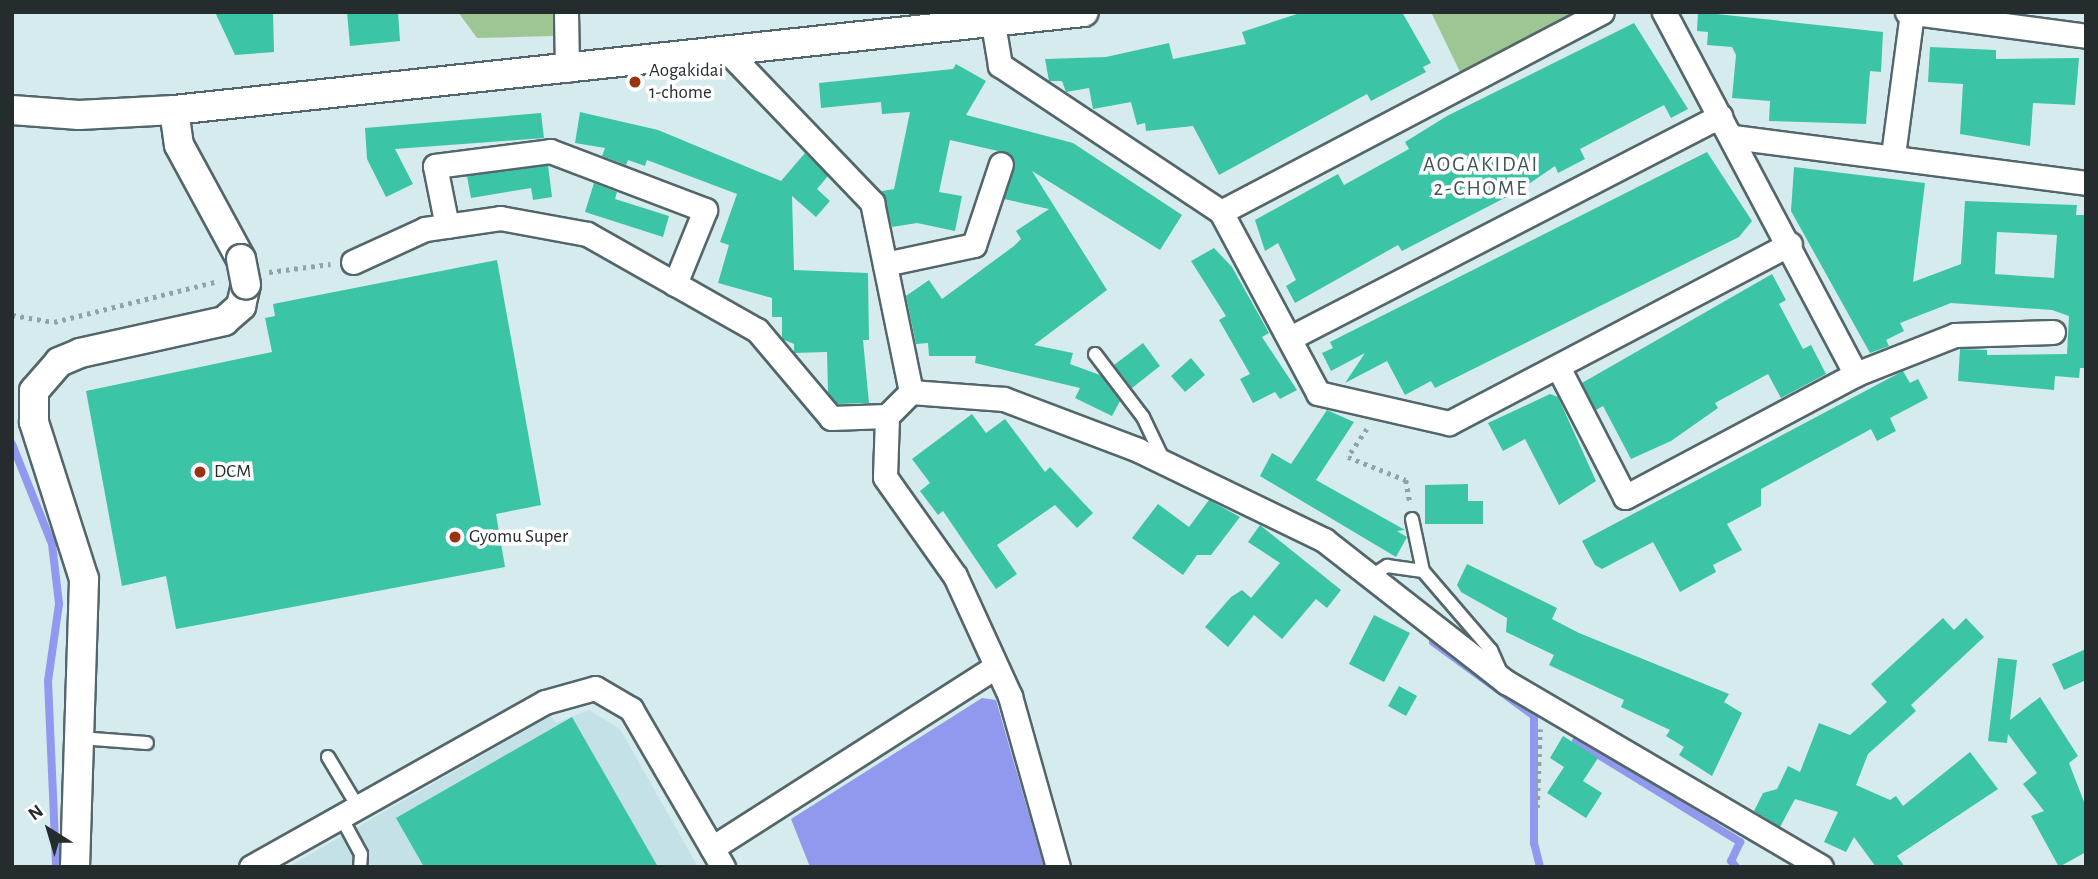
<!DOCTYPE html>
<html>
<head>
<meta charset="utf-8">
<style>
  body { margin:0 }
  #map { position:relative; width:2098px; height:879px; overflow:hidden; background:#d6ebee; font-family:"Alegreya Sans",sans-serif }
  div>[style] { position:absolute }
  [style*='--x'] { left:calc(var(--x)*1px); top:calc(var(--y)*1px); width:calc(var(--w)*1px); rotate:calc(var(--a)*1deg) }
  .built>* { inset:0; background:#c3e1e6 }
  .green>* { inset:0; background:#9dc694 }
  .water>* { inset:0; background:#9099ed }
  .stream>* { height:8px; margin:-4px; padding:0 4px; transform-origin:4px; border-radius:4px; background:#9099ed }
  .building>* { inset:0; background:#3cc4a7 }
  .path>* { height:4.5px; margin-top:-2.25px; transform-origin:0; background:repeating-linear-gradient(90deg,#92a2a5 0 3.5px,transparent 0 8.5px) }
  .roads { filter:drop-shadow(2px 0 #536669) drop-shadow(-2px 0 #536669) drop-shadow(0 2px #536669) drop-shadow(0 -2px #536669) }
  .service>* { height:12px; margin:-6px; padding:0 6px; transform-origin:6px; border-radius:6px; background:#fff }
  .minor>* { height:23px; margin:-11.5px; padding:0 11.5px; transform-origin:11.5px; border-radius:11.5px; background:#fff }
  .tertiary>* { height:28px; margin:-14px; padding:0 14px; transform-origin:14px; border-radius:14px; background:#fff }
  .bridges { filter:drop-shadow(2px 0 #536669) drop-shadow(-2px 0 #536669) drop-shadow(0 2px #536669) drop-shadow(0 -2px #536669) }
  .tertiary-bridge>* { height:28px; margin:-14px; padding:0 14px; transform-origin:14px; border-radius:14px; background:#fff }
  .dots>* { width:19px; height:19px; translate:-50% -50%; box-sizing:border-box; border:4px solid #fff; border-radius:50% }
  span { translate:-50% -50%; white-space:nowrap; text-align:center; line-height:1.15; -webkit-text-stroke:7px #fff; paint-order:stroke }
  .poi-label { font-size:19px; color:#242c2e }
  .left { translate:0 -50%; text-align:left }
  .neighbourhood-label { font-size:21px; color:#415356; letter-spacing:2px }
  .frame { position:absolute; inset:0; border:14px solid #242c2e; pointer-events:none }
  .north { position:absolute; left:14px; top:795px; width:70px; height:70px; -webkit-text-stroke:5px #fff; paint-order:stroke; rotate:323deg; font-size:19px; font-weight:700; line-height:28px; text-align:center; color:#242c2e }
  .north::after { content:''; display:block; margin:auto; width:24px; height:32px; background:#242c2e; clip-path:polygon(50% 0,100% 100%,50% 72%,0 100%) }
</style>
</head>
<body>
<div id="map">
  <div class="built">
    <i style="clip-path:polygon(589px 710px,620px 729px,698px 867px,288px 867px,551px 716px,556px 723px)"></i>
  </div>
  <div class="green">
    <i style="clip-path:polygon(458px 12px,555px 12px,553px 36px,477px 38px)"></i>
    <i style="clip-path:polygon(1431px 12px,1580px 12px,1461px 74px)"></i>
  </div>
  <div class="water">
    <i style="clip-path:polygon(982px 698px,996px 700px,1044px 867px,810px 867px,791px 819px)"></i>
  </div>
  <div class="stream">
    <i style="--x:12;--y:444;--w:108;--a:68.2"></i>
    <i style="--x:52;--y:544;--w:60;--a:83.3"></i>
    <i style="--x:59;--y:604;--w:78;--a:98.1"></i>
    <i style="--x:48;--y:681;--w:186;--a:87.5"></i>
    <i style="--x:1433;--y:642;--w:125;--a:36.2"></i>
    <i style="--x:1534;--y:716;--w:127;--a:90"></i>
    <i style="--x:1534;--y:843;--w:25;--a:76"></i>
    <i style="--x:1576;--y:741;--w:193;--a:31.6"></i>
    <i style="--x:1740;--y:842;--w:21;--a:115"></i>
    <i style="--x:1731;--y:861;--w:8;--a:50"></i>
  </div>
  <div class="building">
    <i style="clip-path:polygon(215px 12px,273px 12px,274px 52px,235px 55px)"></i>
    <i style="clip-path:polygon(347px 12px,398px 12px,400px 41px,350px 46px)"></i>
    <i style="clip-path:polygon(1303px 12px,1402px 12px,1431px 63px,1423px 67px,1426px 72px,1371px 101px,1367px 94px,1219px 175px,1193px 126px,1146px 131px,1145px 123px,1137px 125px,1131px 102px,1093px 109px,1089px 88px,1066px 92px,1062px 81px,1049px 81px,1045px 59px,1106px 57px,1169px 43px,1173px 59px,1246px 44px,1242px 32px)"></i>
    <i style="clip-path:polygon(1698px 12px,1883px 32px,1881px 72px,1870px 71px,1866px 124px,1769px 121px,1770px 101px,1732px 98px,1736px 55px,1732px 47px,1707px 45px,1708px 32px,1697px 31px)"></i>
    <i style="clip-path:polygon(1634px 23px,1688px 109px,1671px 118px,1664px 105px,1580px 149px,1585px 159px,1558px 173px,1555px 166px,1520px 190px,1402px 251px,1398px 245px,1295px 303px,1286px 286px,1296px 280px,1278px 243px,1265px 251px,1255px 220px,1338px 174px,1344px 185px,1409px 149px,1405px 142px,1447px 116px)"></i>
    <i style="clip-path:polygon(1930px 47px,1996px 50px,1996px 59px,2079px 58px,2075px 105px,2033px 103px,2030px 146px,1960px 134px,1963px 84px,1928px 82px)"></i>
    <i style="clip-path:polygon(956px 64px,986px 81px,966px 115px,1073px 143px,1182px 215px,1160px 250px,1032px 171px,1107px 290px,1034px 345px,1073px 353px,1070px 364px,1100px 375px,1120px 401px,1112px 416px,1075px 398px,1080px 388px,975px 363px,976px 356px,929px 356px,928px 343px,916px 344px,906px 296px,929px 280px,942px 299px,1014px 246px,1021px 239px,1016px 231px,1049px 209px,1004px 199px,1014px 168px,1011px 154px,950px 140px,939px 192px,962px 196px,955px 231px,917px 223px,892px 227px,882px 191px,894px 189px,910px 112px,882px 114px,881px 102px,821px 108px,819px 83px,953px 69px)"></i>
    <i style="clip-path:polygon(580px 112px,658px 130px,781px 181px,805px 153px,828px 176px,817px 189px,830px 201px,816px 217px,792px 196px,794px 270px,868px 273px,869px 340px,863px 340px,869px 403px,837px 404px,828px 392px,827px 352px,794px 353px,794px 344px,782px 339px,782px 317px,772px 317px,772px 298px,718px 283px,729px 245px,720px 242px,737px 194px,647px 160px,645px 166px,628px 160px,626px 165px,602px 156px,605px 148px,575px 143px)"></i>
    <i style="clip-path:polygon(541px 113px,544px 138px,395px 149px,413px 184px,386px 197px,367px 159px,365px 128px)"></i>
    <i style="clip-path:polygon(1707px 152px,1752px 221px,1739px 237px,1435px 388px,1431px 381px,1405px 395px,1387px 361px,1345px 383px,1365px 353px,1331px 371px,1322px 353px,1333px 348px,1330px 342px)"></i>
    <i style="clip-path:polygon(548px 165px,552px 197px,533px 200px,531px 188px,471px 198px,467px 176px)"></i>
    <i style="clip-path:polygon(evenodd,1794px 167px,1925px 183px,1913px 282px,1961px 264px,1965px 201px,2077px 205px,2076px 215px,2086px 215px,2086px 368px,2080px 368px,2079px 378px,2055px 376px,2054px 390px,1958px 381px,1960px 349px,1987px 350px,1987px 355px,2067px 354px,2069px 316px,2052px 310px,1951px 303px,1900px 323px,1904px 331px,1886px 340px,1889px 346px,1870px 353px,1791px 211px,1794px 167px,1997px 232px,2057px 235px,2054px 278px,1995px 274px,1997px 232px)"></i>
    <i style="clip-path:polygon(594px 183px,617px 192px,615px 199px,669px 216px,663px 237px,585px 212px)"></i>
    <i style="clip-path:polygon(1214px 248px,1232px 267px,1269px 333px,1262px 337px,1297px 390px,1280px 399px,1275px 392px,1253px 403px,1240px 379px,1250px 374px,1219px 320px,1226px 316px,1191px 261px)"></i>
    <i style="clip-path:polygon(497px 260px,541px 505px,496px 514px,505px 567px,176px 629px,166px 576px,122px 586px,86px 391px,272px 352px,265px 318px,275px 316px,273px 304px)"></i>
    <i style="clip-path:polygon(1772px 274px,1786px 300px,1779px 304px,1803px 349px,1811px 345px,1826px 374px,1781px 398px,1768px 374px,1715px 403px,1718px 408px,1671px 441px,1631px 459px,1603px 406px,1596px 410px,1582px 383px)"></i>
    <i style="clip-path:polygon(1143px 343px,1160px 366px,1132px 388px,1114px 365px)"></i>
    <i style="clip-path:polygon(1191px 358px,1205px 375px,1185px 392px,1171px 376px)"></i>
    <i style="clip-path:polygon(1903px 371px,1910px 383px,1918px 379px,1928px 398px,1890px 418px,1896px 431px,1877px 441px,1871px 429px,1761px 489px,1761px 506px,1727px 524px,1742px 550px,1713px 565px,1716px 572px,1680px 592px,1653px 542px,1602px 569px,1595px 565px,1582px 541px)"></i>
    <i style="clip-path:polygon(1550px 394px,1558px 397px,1596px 481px,1559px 505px,1525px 439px,1503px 451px,1488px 423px)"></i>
    <i style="clip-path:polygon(1327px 410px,1354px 422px,1316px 480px,1405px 530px,1397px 531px,1407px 537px,1396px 557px,1260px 476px,1272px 453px,1291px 464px)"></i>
    <i style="clip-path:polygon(972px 414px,986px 433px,1005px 419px,1045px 472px,1050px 467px,1093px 513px,1077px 528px,1055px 505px,997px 545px,1017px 574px,996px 589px,943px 511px,938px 515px,920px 491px,930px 483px,912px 459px)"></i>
    <i style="clip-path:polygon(1468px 484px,1468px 501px,1483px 501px,1483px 524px,1425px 524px,1425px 485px)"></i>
    <i style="clip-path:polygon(1209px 500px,1240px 517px,1211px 555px,1197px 555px,1183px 575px,1132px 538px,1158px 504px,1189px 527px)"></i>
    <i style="clip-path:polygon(1260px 525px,1341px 590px,1327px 608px,1316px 599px,1282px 639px,1254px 615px,1228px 647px,1205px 627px,1231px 597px,1242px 590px,1251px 598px,1280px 563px,1248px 542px)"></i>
    <i style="clip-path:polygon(1467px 564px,1557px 608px,1552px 619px,1579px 633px,1729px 694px,1724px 702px,1742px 713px,1712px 776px,1679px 755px,1684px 747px,1666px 736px,1670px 730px,1621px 707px,1624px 700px,1549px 665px,1554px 655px,1506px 632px,1507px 618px,1461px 592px,1457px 585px)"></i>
    <i style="clip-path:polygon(1374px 615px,1410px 633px,1384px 682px,1349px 664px)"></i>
    <i style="clip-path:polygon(1943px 618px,1954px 630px,1966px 618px,1984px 637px,1911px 705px,1916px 711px,1868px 754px,1856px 785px,1890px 800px,1896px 796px,1903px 806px,1970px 752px,1998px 789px,1897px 856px,1905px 867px,1876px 867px,1854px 837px,1846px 852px,1824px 842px,1838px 812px,1795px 799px,1780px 827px,1754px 811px,1763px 793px,1777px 789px,1788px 766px,1800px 772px,1819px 723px,1850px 735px,1887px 702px,1871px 684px)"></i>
    <i style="clip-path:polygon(2086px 649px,2086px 680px,2064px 690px,2052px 664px)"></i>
    <i style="clip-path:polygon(1998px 658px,2017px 660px,2010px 720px,2040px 697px,2078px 756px,2069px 763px,2086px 807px,2086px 852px,2059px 867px,2031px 816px,2044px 811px,2023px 784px,2037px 773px,2008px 734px,2007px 743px,1988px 741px)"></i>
    <i style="clip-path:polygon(1399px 686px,1417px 696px,1406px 716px,1388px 706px)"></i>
    <i style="clip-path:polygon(572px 717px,658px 867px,424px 867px,396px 818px)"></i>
    <i style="clip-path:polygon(1563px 736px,1598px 758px,1583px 781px,1602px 793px,1586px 818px,1547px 793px,1564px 767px,1550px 758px)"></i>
  </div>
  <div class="path">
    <i style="--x:269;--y:272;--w:62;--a:-7.5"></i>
    <i style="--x:12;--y:315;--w:43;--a:9.5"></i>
    <i style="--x:54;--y:322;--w:170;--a:-14"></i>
    <i style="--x:1367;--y:429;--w:34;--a:124"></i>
    <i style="--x:1348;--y:457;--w:62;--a:21.6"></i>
    <i style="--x:1406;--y:480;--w:23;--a:80"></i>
    <i style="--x:1537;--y:808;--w:79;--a:-87.8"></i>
  </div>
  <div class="roads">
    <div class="service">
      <i style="--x:1095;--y:354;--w:79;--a:52.7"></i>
      <i style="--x:1143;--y:417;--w:47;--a:64.5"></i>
      <i style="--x:1412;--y:519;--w:53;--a:78.1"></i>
      <i style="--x:1373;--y:575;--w:17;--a:-33"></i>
      <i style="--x:1387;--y:566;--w:36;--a:8"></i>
      <i style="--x:1423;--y:571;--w:104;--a:49.3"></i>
      <i style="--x:1491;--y:650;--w:24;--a:66"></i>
      <i style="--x:79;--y:738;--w:68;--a:4.2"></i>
      <i style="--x:328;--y:757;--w:58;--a:59"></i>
      <i style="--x:341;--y:817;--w:42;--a:61.6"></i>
      <i style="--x:361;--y:854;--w:13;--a:94"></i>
    </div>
    <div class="minor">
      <i style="--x:566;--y:12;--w:58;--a:89"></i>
      <i style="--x:991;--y:12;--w:54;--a:80.4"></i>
      <i style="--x:1000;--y:65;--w:265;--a:33.6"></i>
      <i style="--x:1221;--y:212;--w:205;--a:61.8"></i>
      <i style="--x:1318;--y:393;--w:134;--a:12.9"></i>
      <i style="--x:1449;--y:423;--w:385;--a:-27.7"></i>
      <i style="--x:1664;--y:12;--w:410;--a:62.1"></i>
      <i style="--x:1907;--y:12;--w:181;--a:7.6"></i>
      <i style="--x:729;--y:53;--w:207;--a:46.2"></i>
      <i style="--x:872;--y:202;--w:194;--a:78.4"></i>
      <i style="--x:1733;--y:137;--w:356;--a:7.4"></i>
      <i style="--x:1893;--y:155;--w:143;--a:-82.4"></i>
      <i style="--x:1221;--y:212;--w:430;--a:-27.7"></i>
      <i style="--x:447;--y:226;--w:61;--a:-101.3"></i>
      <i style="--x:435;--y:166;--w:116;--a:-7.4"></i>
      <i style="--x:550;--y:151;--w:166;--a:20.8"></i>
      <i style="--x:705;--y:210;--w:80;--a:112.1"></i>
      <i style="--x:353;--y:262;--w:79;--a:-24.6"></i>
      <i style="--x:425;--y:229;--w:76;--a:-8.3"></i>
      <i style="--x:500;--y:218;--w:88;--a:10.4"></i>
      <i style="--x:587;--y:234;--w:195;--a:29.5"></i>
      <i style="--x:757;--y:330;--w:115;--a:49.9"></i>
      <i style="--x:831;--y:418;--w:56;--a:-2"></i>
      <i style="--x:885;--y:264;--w:91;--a:-12.1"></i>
      <i style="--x:974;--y:245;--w:85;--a:-71.6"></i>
      <i style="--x:1292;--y:337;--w:482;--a:-27.3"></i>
      <i style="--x:1558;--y:367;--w:146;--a:62.7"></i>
      <i style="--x:1625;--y:497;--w:262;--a:-28"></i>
      <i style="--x:1856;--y:374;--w:106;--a:-21.5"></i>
      <i style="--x:1955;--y:335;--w:98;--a:-1.8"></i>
      <i style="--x:712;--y:848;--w:336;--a:-32.6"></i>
      <i style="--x:251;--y:867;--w:337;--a:-29.3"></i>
      <i style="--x:545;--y:702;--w:52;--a:-15.6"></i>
      <i style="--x:595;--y:688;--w:42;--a:30.3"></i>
      <i style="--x:631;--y:709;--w:183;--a:59.8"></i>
      <i style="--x:1058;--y:867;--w:178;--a:-105.7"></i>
      <i style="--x:1010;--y:696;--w:132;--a:-114.6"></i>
      <i style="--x:955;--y:576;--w:121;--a:-125.3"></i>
      <i style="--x:885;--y:477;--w:61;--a:-88.1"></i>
      <i style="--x:887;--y:416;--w:34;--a:-45"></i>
      <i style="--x:911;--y:392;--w:93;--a:4.3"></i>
      <i style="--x:1004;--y:399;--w:143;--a:20.8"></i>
      <i style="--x:1138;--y:450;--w:207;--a:25.8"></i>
      <i style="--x:1324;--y:540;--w:231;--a:38"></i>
      <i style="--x:1506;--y:682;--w:365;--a:30.4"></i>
    </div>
    <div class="tertiary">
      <i style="--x:12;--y:110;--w:67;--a:4.3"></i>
      <i style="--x:79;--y:115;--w:95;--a:-3"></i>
      <i style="--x:174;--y:110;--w:915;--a:-6.15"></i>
      <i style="--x:174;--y:110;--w:35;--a:82"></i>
      <i style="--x:179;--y:145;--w:130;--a:61.5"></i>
      <i style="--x:75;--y:867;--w:288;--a:-88.2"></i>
      <i style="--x:84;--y:579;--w:165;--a:-107.7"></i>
      <i style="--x:34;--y:422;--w:31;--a:-90"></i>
      <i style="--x:34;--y:391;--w:38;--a:-49"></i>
      <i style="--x:59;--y:362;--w:23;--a:-23"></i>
      <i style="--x:80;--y:353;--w:148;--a:-12.5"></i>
      <i style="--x:224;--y:321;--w:23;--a:-41"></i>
      <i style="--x:241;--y:306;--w:22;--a:-77"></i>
    </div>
  </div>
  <div class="bridges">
    <div class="tertiary-bridge">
      <i style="--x:241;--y:259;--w:26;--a:79"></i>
    </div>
  </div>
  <div class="dots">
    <i style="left:635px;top:82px;background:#9a3311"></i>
    <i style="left:200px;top:472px;background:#9a3311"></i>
    <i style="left:455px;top:537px;background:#9a3311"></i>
  </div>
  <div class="poi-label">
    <span class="left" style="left:649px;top:82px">Aogakidai<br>1-chome</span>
    <span class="left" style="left:214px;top:472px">DCM</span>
    <span class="left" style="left:469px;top:537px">Gyomu Super</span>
  </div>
  <div class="neighbourhood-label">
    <span style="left:1481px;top:177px">AOGAKIDAI<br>2-CHOME</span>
  </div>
  <div class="frame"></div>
  <div class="north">N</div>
</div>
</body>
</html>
